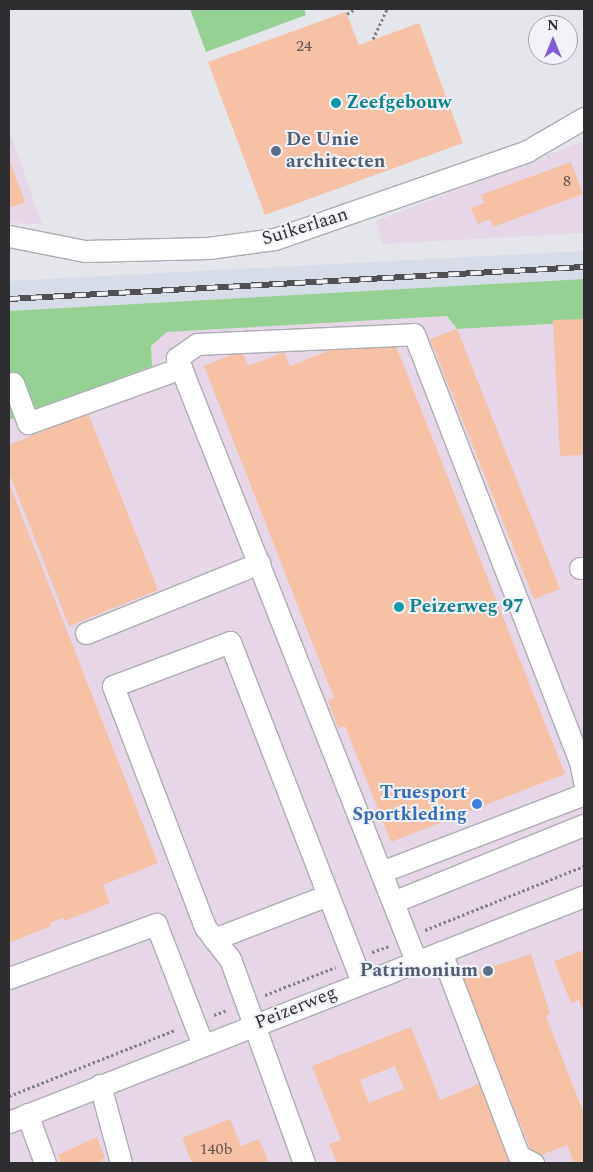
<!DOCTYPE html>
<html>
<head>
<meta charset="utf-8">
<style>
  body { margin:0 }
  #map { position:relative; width:593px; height:1172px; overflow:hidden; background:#e4e6ec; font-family:Spectral,serif }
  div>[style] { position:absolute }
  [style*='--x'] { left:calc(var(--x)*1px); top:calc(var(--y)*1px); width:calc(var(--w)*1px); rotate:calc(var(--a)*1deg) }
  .commercial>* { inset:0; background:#e6d6e8 }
  .built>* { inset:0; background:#d7dce9 }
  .green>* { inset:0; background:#94d193 }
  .building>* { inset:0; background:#f7c1a5 }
  .path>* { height:3px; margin-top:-1.5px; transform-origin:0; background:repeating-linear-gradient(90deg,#818286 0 2.5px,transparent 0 5px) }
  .roads { filter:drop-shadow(1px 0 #abadb3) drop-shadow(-1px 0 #abadb3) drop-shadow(0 1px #abadb3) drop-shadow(0 -1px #abadb3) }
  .minor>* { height:21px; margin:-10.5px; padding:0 10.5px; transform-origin:10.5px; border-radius:10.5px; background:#fff }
  .rail>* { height:5.5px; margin-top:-2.75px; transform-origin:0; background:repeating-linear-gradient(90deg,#f1f3f9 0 11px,#505054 0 22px); box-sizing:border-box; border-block:1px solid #505054 }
  .dots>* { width:14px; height:14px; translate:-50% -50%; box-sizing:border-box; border:2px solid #f1f3f9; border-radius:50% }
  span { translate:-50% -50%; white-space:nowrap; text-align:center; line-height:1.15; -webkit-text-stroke:4px #f1f3f9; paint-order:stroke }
  .number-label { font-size:16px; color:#60534e }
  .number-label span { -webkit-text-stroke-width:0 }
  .culture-label { font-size:19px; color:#0d838f; font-weight:700 }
  .left { translate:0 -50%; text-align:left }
  .service-label { font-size:19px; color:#4e5e75; font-weight:700 }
  .right { translate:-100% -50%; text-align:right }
  .street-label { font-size:19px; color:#2e2e31 }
  .shop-label { font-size:19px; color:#366cbe; font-weight:700 }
  .frame { position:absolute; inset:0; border:10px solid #2e2e31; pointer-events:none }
  .north { position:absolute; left:528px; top:15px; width:50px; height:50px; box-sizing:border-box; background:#f1f3f9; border:1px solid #a3a4a9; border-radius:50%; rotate:0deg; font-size:14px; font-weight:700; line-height:20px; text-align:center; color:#2e2e31 }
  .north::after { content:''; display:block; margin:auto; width:18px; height:22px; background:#805bd5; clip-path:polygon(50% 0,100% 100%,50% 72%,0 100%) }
</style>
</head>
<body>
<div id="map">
  <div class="commercial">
    <i style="clip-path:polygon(9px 130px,42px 224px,9px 223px)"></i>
    <i style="clip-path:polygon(584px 141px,584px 233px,383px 244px,376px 221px)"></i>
    <i style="clip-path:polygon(447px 316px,457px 329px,584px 321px,584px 1163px,9px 1163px,9px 420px,152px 366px,151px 346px,167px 332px)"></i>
  </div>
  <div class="built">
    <i style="clip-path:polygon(584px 251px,584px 279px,9px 311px,9px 281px)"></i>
  </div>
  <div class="green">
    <i style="clip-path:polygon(190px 9px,304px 9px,306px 15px,206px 52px)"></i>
    <i style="clip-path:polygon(584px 279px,584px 322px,457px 329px,447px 316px,167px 332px,151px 346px,152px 366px,9px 420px,9px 311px)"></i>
  </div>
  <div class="building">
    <i style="clip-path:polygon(346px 12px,359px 45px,419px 23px,463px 143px,265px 215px,208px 62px)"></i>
    <i style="clip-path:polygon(9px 159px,25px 202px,9px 208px)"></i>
    <i style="clip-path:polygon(571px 162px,583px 194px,493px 227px,490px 219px,478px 224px,471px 208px,484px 203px,481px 195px)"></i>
    <i style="clip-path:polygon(584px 319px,584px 455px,560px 456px,553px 320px)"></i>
    <i style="clip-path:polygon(457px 329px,560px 589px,534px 599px,430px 339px)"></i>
    <i style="clip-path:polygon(396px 346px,565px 774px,391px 842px,345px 726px,338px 728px,328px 700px,334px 698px,204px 366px,242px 351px,248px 366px,284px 352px,290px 366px,333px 349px)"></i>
    <i style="clip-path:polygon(88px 413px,158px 590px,69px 626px,9px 473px,9px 445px)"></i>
    <i style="clip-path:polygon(9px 483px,158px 863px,103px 885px,110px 903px,65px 921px,63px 918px,50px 923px,51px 926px,9px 943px)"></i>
    <i style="clip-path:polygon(584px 950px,584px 1014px,579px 1000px,571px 1003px,554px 961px)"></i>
    <i style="clip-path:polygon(531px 954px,550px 1014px,546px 1016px,584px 1114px,584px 1163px,574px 1163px,567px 1145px,534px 1158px,462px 977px)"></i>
    <i style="clip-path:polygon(evenodd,411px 1027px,440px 1100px,479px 1084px,510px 1163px,337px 1163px,329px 1144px,341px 1140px,312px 1066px,411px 1027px,395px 1066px,404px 1089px,369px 1103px,360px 1080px,395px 1066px)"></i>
    <i style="clip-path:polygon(230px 1119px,241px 1146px,259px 1139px,269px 1163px,192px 1163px,182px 1138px)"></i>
    <i style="clip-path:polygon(97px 1137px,105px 1158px,102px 1159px,103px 1163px,61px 1163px,58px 1155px)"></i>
  </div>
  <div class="path">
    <i style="--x:347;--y:14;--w:9;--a:-32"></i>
    <i style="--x:373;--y:39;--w:33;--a:-65"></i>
    <i style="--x:425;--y:930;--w:171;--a:-21.9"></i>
    <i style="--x:372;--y:952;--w:18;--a:-19"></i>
    <i style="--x:265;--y:995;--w:76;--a:-21.5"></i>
    <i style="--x:214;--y:1015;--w:14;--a:-21"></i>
    <i style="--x:9;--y:1096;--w:179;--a:-21.7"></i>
  </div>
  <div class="roads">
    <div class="minor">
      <i style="--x:9;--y:236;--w:77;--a:11.2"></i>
      <i style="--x:85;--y:251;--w:123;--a:-1.4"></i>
      <i style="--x:208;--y:248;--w:68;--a:-7.7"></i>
      <i style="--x:275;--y:239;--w:267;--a:-19.2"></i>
      <i style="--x:527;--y:151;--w:66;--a:-30.1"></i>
      <i style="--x:13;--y:383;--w:43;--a:69.4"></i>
      <i style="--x:28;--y:423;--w:163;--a:-19.8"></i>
      <i style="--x:580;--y:568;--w:4;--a:0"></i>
      <i style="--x:86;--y:633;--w:187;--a:-22"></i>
      <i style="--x:381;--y:872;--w:217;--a:-21"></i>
      <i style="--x:393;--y:902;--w:206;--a:-22"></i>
      <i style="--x:214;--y:939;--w:122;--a:-21.1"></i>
      <i style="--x:441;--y:952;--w:218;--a:69.1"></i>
      <i style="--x:519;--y:1156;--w:16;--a:27"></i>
      <i style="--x:416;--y:961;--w:649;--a:-111.62"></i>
      <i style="--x:177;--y:358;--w:24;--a:-35"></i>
      <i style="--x:197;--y:344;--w:217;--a:-2.6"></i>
      <i style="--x:414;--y:334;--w:458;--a:68.8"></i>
      <i style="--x:580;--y:761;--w:21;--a:79"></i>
      <i style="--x:9;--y:978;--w:157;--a:-20.2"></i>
      <i style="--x:156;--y:924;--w:130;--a:68.8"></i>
      <i style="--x:100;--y:1085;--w:81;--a:74.9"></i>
      <i style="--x:27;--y:1114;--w:52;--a:69.8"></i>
      <i style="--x:9;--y:1122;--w:618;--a:-21.46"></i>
      <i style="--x:304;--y:1163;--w:217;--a:-109.9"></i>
      <i style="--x:230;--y:959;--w:41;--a:-128"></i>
      <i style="--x:205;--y:927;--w:258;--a:-110.9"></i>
      <i style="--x:113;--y:686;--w:125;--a:-20.6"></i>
      <i style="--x:230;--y:642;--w:365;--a:68.8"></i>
    </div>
  </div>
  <div class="rail">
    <i style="--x:9;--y:299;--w:576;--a:-3.19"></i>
  </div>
  <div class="dots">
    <i style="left:336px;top:103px;background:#0f9aa8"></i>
    <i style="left:276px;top:151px;background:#5c6f8a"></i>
    <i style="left:399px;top:607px;background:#0f9aa8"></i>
    <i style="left:477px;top:804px;background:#3f7fe0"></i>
    <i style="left:488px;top:971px;background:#5c6f8a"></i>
  </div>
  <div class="number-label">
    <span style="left:304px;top:46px">24</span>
    <span style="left:567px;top:181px">8</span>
    <span style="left:216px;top:1149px">140b</span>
  </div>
  <div class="culture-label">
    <span class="left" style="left:346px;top:103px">Zeefgebouw</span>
    <span class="left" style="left:409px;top:607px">Peizerweg 97</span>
  </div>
  <div class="service-label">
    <span class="left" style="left:286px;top:151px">De Unie<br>architecten</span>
    <span class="right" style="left:478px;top:971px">Patrimonium</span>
  </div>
  <div class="street-label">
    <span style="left:305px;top:227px;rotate:-17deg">Suikerlaan</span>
    <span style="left:296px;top:1008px;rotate:-22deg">Peizerweg</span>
  </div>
  <div class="shop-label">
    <span class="right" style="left:467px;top:804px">Truesport<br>Sportkleding</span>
  </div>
  <div class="frame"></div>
  <div class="north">N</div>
</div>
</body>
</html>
